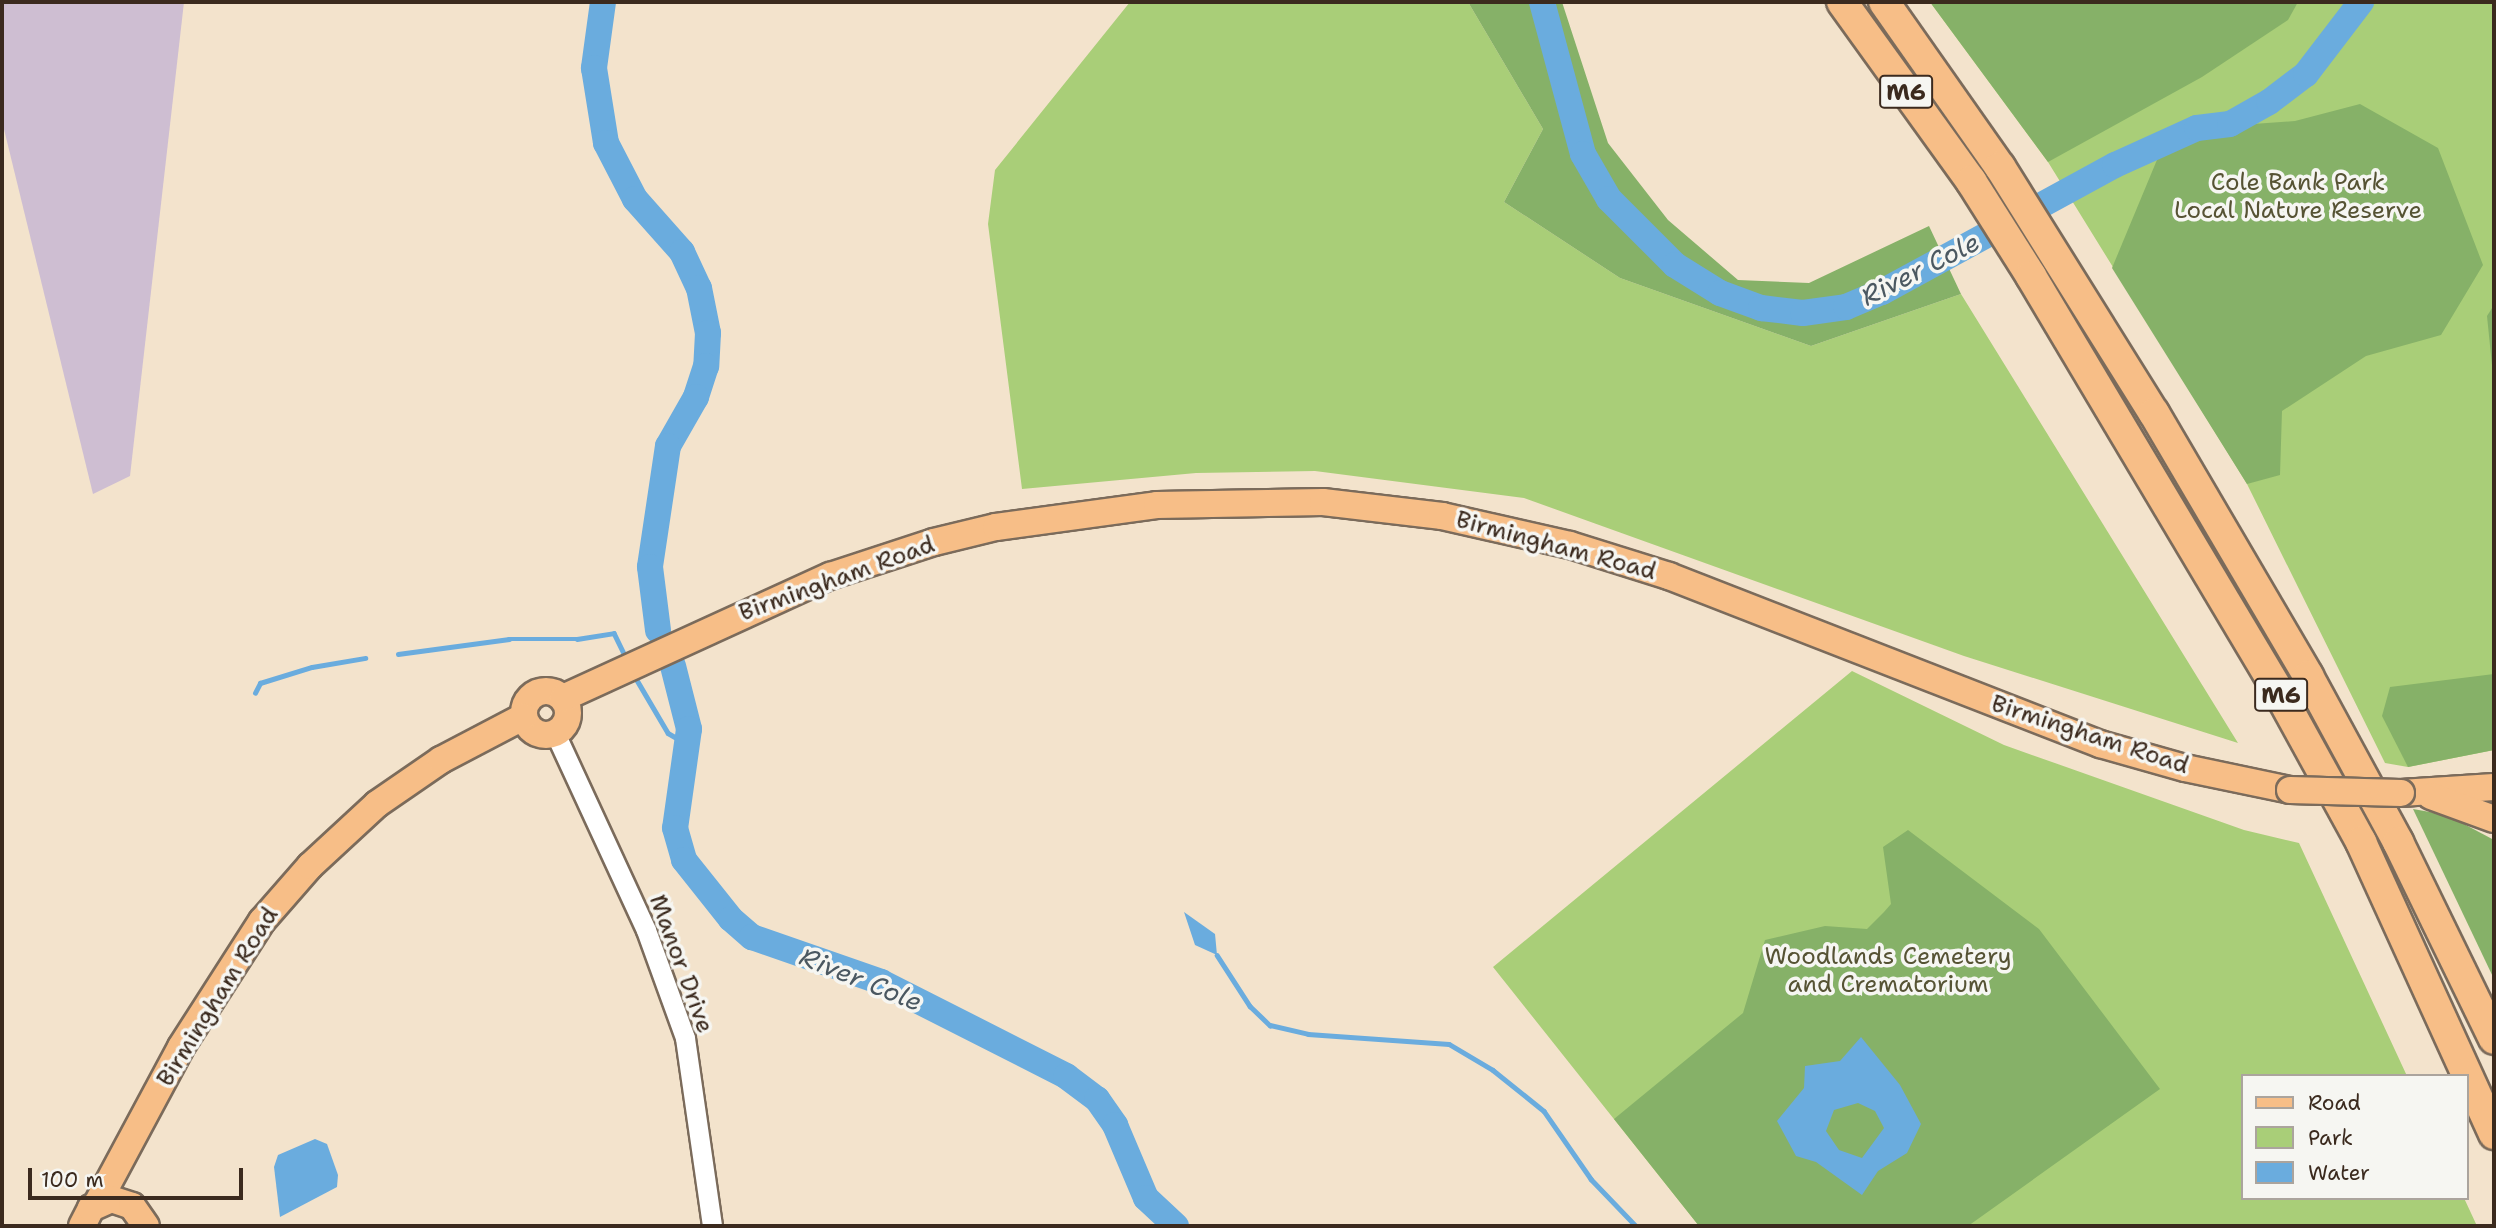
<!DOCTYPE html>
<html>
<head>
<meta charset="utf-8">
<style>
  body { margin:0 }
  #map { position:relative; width:2496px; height:1228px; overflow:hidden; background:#f3e3cc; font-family:"Shantell Sans",sans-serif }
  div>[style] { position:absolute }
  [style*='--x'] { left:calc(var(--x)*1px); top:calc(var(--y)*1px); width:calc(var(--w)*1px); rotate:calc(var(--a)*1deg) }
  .industrial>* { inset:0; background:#cebed2 }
  .green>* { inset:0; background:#a9ce78 }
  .forest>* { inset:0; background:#86b168 }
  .water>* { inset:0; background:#6aacde }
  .stream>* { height:4.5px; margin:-2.25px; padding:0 2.25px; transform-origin:2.25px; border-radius:2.25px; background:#6aacde }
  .river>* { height:26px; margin:-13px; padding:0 13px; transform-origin:13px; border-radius:13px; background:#6aacde }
  .roads { filter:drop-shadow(2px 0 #7b6b5b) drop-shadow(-2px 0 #7b6b5b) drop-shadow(0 2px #7b6b5b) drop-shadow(0 -2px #7b6b5b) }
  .minor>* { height:19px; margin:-9.5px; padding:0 9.5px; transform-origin:9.5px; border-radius:9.5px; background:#fff }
  .major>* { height:26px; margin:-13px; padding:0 13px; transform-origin:13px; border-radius:13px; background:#f7be87 }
  .major>.ring { margin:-13px; padding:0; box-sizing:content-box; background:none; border:26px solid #f7be87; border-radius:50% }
  .highway>* { height:30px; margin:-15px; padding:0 15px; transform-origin:15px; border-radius:15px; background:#f7be87 }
  .bridges { filter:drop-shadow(2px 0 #7b6b5b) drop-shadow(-2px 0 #7b6b5b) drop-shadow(0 2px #7b6b5b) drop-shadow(0 -2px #7b6b5b) }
  .major-bridge>* { height:26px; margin:-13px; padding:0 13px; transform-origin:13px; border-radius:13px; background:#f7be87 }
  span { translate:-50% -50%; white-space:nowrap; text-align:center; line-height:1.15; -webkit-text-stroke:7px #f6f6f2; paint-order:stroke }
  .shield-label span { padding:2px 5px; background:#f6f6f2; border:2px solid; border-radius:5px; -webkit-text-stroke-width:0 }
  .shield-label { font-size:23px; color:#3b2a1e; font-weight:700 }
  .park-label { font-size:24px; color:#565334 }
  .street-label { font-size:24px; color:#3b2a1e }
  .water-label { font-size:26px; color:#4b5861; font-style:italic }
  .frame { position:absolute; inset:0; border:4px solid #3b2a1e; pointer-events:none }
  .legend { position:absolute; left:2241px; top:1074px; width:228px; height:126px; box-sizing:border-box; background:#f6f6f2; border:2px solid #aba49d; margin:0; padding:9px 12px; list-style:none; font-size:21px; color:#3b2a1e }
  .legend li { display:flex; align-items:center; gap:14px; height:35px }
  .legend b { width:35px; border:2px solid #aba49d }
  .scale { position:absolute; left:28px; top:1168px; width:215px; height:32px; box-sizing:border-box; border:4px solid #3b2a1e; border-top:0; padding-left:9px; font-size:21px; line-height:24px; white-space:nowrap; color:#3b2a1e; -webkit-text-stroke:5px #f6f6f2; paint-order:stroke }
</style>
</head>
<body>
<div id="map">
  <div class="industrial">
    <i style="clip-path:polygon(2px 2px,184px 2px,130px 476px,93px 494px,2px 121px)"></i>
  </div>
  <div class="green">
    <i style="clip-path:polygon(1130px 2px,1468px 2px,1543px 129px,1504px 202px,1620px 278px,1811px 346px,1961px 294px,2238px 743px,1964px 656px,1524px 498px,1315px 471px,1196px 473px,1022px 489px,988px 224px,995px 170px)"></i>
    <i style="clip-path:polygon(1930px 2px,2494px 2px,2494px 750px,2408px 767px,2385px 763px,2247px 484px,2048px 162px)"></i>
    <i style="clip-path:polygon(1852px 671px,2004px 745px,2244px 830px,2299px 843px,2407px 1076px,2242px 1076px,2242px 1198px,2464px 1198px,2477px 1226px,1699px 1226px,1493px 967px)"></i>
  </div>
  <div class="forest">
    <i style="clip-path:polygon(1468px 2px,1562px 2px,1608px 143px,1668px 220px,1738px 280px,1809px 283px,1929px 226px,1961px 294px,1811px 346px,1620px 278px,1504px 202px,1543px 129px)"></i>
    <i style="clip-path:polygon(1930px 2px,2298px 2px,2288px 20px,2202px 77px,2048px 162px)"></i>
    <i style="clip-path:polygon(2360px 104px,2438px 148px,2483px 265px,2441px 335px,2366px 356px,2282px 411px,2280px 475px,2247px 484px,2112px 268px,2164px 143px,2197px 128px,2295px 121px)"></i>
    <i style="clip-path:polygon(2494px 305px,2494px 385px,2487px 316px)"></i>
    <i style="clip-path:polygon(2494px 674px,2494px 750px,2408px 767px,2382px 716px,2390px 687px)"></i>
    <i style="clip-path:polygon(2413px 809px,2447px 815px,2494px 840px,2494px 979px)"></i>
    <i style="clip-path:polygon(1908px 830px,2039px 929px,2160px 1089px,1968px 1226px,1699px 1226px,1614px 1119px,1743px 1013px,1765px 940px,1825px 926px,1867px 929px,1884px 912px,1891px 904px,1883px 847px)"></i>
  </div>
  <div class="water">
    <i style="clip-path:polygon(1184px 912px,1215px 934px,1217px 955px,1195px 945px)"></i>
    <i style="clip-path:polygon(evenodd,1861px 1037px,1900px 1085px,1921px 1124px,1907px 1153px,1878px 1171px,1862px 1195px,1816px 1162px,1796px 1156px,1777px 1121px,1804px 1088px,1805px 1066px,1840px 1061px,1861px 1037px,1858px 1103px,1875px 1111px,1884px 1128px,1862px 1158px,1839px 1150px,1826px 1131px,1834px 1110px,1858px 1103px)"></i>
    <i style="clip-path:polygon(315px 1139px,327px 1144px,338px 1175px,337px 1187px,280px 1217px,274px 1167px,278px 1155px)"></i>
  </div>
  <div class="stream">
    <i style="--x:398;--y:654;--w:112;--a:-7.7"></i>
    <i style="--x:509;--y:639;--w:68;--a:0"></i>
    <i style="--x:577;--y:639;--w:37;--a:-9"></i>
    <i style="--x:614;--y:633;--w:30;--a:64"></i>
    <i style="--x:634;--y:675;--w:67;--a:59.6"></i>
    <i style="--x:668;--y:733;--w:22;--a:30"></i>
    <i style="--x:255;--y:693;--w:11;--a:-63"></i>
    <i style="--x:260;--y:683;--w:54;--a:-17.1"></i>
    <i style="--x:312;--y:667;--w:54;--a:-9.6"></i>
    <i style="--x:1217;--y:955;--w:61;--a:57.1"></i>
    <i style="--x:1250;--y:1006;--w:28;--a:44"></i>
    <i style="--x:1270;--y:1025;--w:39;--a:13"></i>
    <i style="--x:1308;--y:1034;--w:141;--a:4.1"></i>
    <i style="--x:1449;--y:1044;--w:51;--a:30.6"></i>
    <i style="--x:1493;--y:1070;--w:65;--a:38.8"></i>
    <i style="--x:1544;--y:1111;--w:83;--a:55.3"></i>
    <i style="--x:1591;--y:1179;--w:65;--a:46.2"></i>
  </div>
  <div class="river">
    <i style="--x:603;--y:2;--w:67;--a:97.8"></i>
    <i style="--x:594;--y:68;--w:76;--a:80.9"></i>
    <i style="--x:606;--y:143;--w:63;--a:62.6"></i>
    <i style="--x:635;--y:199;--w:71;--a:48.4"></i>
    <i style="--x:682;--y:252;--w:40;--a:65"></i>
    <i style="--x:699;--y:288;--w:46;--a:78.7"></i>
    <i style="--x:708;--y:333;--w:33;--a:93"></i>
    <i style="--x:706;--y:366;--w:33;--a:108"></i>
    <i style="--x:696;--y:397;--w:56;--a:119.7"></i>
    <i style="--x:668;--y:446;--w:122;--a:98.5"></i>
    <i style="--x:650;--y:567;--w:64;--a:82.8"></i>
    <i style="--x:1542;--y:2;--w:157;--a:74.9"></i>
    <i style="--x:1583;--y:154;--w:52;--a:60"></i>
    <i style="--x:1609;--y:199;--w:93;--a:45"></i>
    <i style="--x:1675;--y:265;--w:53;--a:31.9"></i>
    <i style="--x:1720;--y:293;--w:44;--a:20.1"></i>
    <i style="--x:1761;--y:308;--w:42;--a:6.8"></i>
    <i style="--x:1803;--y:313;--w:43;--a:-7.9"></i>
    <i style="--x:1846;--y:307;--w:39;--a:-23"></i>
    <i style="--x:1882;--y:292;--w:265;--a:-28.6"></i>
    <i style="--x:2115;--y:165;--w:90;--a:-24.3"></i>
    <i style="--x:2197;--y:128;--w:33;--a:-7"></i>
    <i style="--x:2230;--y:124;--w:45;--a:-29.4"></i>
    <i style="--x:2269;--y:102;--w:46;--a:-37.1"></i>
    <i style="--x:2306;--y:74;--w:91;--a:-52.6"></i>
    <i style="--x:673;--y:666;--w:65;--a:75.7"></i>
    <i style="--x:689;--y:729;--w:100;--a:98"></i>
    <i style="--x:675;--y:828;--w:33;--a:74"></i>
    <i style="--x:684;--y:860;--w:75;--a:51.5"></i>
    <i style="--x:731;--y:919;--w:28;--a:41"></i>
    <i style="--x:752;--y:937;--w:137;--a:19.2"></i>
    <i style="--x:881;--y:982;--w:208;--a:26.9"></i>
    <i style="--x:1066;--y:1076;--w:39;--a:37"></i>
    <i style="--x:1097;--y:1099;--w:32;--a:55"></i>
    <i style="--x:1115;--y:1125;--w:79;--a:67"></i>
    <i style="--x:1146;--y:1198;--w:41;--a:43"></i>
  </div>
  <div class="roads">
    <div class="minor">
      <i style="--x:555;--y:733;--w:217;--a:65.2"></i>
      <i style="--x:646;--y:930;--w:115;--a:70.1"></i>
      <i style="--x:685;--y:1038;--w:190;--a:81.8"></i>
    </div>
    <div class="major">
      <i class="ring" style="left:524px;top:691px;width:18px;height:18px"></i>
      <i style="--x:563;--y:698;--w:294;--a:-24.6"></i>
      <i style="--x:830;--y:576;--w:109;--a:-18.1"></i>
      <i style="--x:934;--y:542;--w:64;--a:-13.6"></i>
      <i style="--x:996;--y:527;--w:162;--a:-7.8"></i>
      <i style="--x:1157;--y:505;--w:166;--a:-1"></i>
      <i style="--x:1323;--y:502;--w:120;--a:6.7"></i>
      <i style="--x:1442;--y:516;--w:131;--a:12.8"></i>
      <i style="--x:1570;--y:545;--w:104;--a:17.4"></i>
      <i style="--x:1669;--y:576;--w:463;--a:21.3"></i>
      <i style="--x:2100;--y:744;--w:88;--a:15.8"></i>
      <i style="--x:2185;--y:768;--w:107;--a:11.8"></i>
      <i style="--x:2401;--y:793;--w:93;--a:-3.7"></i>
      <i style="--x:2431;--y:796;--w:67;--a:20.1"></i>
      <i style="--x:98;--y:1202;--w:176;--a:-61.8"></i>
      <i style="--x:181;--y:1047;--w:150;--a:-57.3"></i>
      <i style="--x:262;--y:921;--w:73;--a:-48.9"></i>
      <i style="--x:310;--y:866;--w:91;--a:-42.8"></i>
      <i style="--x:377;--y:804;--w:78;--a:-34.5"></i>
      <i style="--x:441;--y:760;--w:93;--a:-27.7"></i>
      <i style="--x:82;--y:1226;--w:20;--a:-63"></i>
      <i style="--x:91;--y:1208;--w:22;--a:-24"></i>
      <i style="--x:111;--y:1199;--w:22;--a:18"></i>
      <i style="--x:132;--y:1206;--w:24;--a:55"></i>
    </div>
    <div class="highway">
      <i style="--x:1842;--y:2;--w:221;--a:54.2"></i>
      <i style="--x:1971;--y:181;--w:112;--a:57.7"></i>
      <i style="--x:2031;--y:276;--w:481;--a:59.2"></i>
      <i style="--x:2277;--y:689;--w:175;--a:61.2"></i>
      <i style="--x:2361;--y:842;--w:321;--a:65.5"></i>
      <i style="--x:1884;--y:2;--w:202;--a:54.9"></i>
      <i style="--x:2000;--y:167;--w:290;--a:58"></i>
      <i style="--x:2154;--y:413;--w:305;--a:59.6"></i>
      <i style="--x:2308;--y:676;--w:189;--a:61.5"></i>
      <i style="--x:2398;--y:842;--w:219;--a:64"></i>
    </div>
  </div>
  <div class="bridges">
    <div class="major-bridge">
      <i style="--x:2290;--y:790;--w:111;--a:1.5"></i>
    </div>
  </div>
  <div class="shield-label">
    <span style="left:1906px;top:92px">M6</span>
    <span style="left:2281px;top:695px">M6</span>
  </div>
  <div class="park-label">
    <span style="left:2298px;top:197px">Cole Bank Park<br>Local Nature Reserve</span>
    <span style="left:1888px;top:971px">Woodlands Cemetery<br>and Crematorium</span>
  </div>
  <div class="street-label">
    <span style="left:1556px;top:546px;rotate:15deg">Birmingham Road</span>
    <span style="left:837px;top:579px;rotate:-20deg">Birmingham Road</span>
    <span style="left:2090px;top:735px;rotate:18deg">Birmingham Road</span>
    <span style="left:681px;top:964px;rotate:70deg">Manor Drive</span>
    <span style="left:218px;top:997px;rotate:-58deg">Birmingham Road</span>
  </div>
  <div class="water-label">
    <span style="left:1920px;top:269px;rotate:-27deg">River Cole</span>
    <span style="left:861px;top:979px;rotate:22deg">River Cole</span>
  </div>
  <div class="frame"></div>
  <ul class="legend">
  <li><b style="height:9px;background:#f7be87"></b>Road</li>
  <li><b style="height:19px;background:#a9ce78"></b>Park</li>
  <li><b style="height:19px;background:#6aacde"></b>Water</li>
  </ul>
  <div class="scale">100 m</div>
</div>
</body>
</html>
